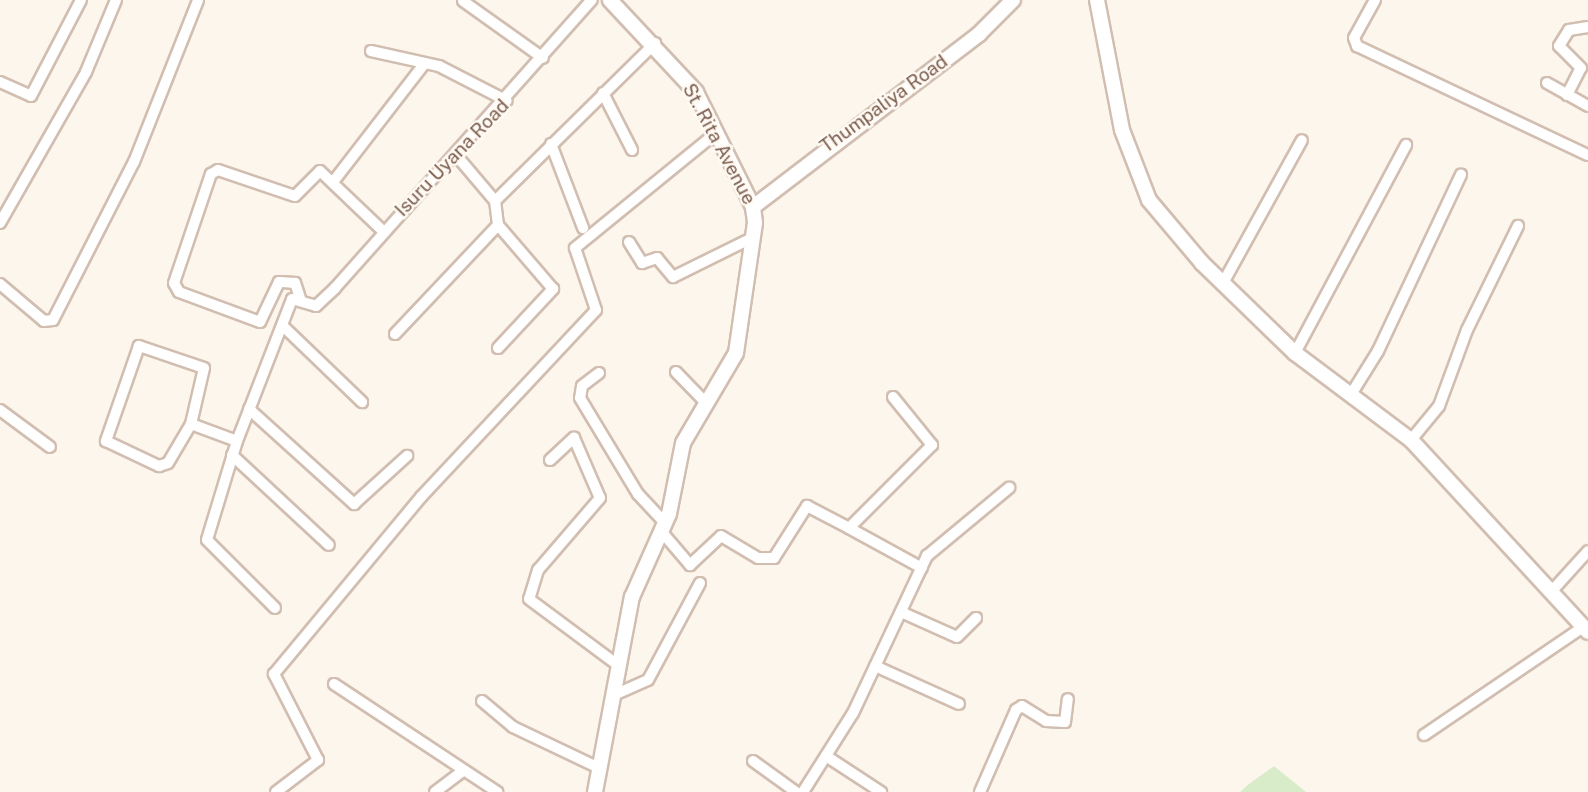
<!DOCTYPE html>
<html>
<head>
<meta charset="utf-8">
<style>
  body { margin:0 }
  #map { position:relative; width:1588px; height:792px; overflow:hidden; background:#fdf6ec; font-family:"Public Sans",sans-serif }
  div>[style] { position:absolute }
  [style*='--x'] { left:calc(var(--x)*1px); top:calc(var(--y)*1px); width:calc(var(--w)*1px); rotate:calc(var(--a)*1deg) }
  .green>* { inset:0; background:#d8ecc9 }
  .roads { filter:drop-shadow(2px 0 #d1beb0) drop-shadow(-2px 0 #d1beb0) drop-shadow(0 2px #d1beb0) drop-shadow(0 -2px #d1beb0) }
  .street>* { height:10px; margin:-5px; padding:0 5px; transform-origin:5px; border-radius:5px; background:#fff }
  .secondary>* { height:14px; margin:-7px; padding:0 7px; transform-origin:7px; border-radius:7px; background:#fff }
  span { translate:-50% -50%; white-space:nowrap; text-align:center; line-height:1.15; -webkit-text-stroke:5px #fffaf3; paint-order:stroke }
  .street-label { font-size:19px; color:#7a5c4d }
</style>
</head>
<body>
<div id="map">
  <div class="green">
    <i style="clip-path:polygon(1274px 766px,1306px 792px,1240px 792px,1249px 784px)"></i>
  </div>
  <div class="roads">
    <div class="street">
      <i style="--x:1375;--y:0;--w:43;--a:118.9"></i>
      <i style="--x:1354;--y:38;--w:9;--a:69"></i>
      <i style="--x:1357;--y:46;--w:255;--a:25.3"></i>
      <i style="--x:463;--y:1;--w:98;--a:35.5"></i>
      <i style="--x:371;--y:51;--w:70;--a:12.4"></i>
      <i style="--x:439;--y:66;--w:76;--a:27.2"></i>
      <i style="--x:0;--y:82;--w:34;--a:24"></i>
      <i style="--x:31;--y:96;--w:108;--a:-62.5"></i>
      <i style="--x:1547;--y:83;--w:47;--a:29.3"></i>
      <i style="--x:603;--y:93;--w:64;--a:63"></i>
      <i style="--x:1567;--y:95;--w:30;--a:-63"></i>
      <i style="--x:1581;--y:68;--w:31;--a:-135"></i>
      <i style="--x:1559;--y:46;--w:19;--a:-58"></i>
      <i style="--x:1569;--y:30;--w:19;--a:-9"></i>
      <i style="--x:551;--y:144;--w:90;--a:69.1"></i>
      <i style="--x:456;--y:155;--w:60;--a:49.7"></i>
      <i style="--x:333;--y:182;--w:150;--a:-52.3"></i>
      <i style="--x:0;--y:223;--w:174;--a:-60.3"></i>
      <i style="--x:86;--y:72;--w:78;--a:-67.4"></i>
      <i style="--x:629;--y:242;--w:25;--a:58"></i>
      <i style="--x:642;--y:263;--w:16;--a:-18"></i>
      <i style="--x:657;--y:258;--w:25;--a:50"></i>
      <i style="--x:673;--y:277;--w:90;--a:-26.3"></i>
      <i style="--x:1223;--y:283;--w:163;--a:-61.1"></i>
      <i style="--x:0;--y:284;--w:57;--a:40.1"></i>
      <i style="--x:44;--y:321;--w:9;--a:-6"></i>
      <i style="--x:53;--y:320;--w:178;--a:-62.9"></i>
      <i style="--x:134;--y:162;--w:174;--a:-68.4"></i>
      <i style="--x:300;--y:298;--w:16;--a:-108"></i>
      <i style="--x:295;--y:283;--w:16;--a:-176"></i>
      <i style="--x:279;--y:282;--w:44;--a:115.4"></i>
      <i style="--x:260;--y:322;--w:86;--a:-159.7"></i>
      <i style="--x:179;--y:292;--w:10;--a:-119"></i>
      <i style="--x:174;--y:283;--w:115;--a:-71.3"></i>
      <i style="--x:211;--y:174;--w:8;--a:-30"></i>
      <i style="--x:218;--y:170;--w:81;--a:18.7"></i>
      <i style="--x:295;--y:196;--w:35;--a:-45"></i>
      <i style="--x:320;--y:171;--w:86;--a:43.6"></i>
      <i style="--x:285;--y:328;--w:107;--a:43.9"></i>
      <i style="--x:395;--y:334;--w:150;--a:-46.6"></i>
      <i style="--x:498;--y:225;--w:24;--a:-97"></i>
      <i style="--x:495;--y:201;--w:225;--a:-44.6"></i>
      <i style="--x:498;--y:348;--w:81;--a:-47"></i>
      <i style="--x:553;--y:289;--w:84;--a:-130.7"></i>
      <i style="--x:1295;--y:353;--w:236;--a:-61.9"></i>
      <i style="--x:676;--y:372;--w:43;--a:45.9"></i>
      <i style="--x:599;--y:373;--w:21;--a:143"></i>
      <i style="--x:582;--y:386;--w:12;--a:99"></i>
      <i style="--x:580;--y:398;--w:112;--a:58.9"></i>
      <i style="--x:638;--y:494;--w:40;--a:47"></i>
      <i style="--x:1350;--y:396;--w:53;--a:-58.1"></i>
      <i style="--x:1378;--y:351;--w:195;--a:-64.8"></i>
      <i style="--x:893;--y:397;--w:62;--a:50.9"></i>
      <i style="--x:932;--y:445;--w:117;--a:135"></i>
      <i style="--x:849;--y:528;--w:83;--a:28.7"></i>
      <i style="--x:249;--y:409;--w:142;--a:42.1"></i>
      <i style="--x:354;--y:504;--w:72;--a:-42.2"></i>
      <i style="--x:0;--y:410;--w:62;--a:36.5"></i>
      <i style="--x:191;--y:424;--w:57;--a:-76.9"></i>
      <i style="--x:204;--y:368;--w:69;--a:-161.3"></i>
      <i style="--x:139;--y:346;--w:101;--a:109.2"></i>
      <i style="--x:106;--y:441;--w:59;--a:25.3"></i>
      <i style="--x:159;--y:466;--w:9;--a:-18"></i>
      <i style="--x:168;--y:463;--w:45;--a:-59.5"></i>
      <i style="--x:191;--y:424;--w:49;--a:20.3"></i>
      <i style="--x:237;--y:441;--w:152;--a:-68.8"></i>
      <i style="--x:292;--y:299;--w:25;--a:16"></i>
      <i style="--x:316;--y:306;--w:26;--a:-43"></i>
      <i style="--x:335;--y:288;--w:386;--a:-48.3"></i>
      <i style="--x:1411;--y:440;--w:44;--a:-50.5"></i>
      <i style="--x:1439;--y:406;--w:81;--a:-69.8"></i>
      <i style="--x:1467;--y:330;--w:116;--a:-63.9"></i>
      <i style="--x:237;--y:441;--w:103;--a:106.9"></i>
      <i style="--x:207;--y:540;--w:96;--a:45"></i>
      <i style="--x:232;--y:455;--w:132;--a:42.9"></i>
      <i style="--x:550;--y:460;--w:33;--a:-43"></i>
      <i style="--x:574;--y:438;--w:65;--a:66.6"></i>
      <i style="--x:600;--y:498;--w:95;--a:130.7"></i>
      <i style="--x:538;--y:570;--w:30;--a:107"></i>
      <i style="--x:529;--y:599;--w:111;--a:36.6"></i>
      <i style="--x:661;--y:531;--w:45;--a:49.5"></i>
      <i style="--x:690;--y:565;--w:42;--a:-43.1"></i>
      <i style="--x:721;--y:536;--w:43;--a:30.7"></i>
      <i style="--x:758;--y:558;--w:16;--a:0"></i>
      <i style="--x:774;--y:558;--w:62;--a:-57.6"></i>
      <i style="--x:807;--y:506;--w:47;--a:27.6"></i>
      <i style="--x:1551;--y:592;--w:55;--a:-47.9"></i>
      <i style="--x:901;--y:612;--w:61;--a:24.1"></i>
      <i style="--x:957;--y:637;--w:27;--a:-45"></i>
      <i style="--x:875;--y:666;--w:92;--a:24.3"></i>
      <i style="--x:334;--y:684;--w:196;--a:33.5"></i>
      <i style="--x:614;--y:695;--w:37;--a:-24"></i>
      <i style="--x:648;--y:680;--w:110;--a:-61.8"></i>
      <i style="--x:482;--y:701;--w:40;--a:40"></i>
      <i style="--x:513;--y:727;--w:93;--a:25.5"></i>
      <i style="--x:1424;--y:735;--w:192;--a:-34.2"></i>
      <i style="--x:826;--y:756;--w:66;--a:33.2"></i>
      <i style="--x:753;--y:761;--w:53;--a:35.8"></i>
      <i style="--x:276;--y:792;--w:53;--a:-37.3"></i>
      <i style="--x:318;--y:760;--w:97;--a:-117.1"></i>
      <i style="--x:274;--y:674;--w:230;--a:-50.3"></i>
      <i style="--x:421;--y:497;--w:256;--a:-46.9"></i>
      <i style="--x:596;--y:310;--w:65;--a:-108.7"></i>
      <i style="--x:575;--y:248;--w:182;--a:-39.2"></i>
      <i style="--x:435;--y:792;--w:36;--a:-37"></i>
      <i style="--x:803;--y:792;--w:93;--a:-57.7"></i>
      <i style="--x:853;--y:713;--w:174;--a:-64.8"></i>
      <i style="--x:927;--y:556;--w:107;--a:-39.7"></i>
      <i style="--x:980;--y:792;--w:90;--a:-66.3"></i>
      <i style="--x:1016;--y:710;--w:7;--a:-34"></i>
      <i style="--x:1022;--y:706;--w:28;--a:32"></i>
      <i style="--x:1046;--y:721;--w:19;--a:3"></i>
      <i style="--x:1065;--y:722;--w:23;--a:-83"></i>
    </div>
    <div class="secondary">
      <i style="--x:1097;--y:0;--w:132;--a:79.1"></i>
      <i style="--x:1122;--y:130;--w:75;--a:68.9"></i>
      <i style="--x:1149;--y:200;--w:82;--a:49.9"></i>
      <i style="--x:1202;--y:263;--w:129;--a:44.1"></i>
      <i style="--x:1295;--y:353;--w:145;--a:36.9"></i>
      <i style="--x:1411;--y:440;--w:261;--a:47.3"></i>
      <i style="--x:753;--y:207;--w:285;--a:-37.4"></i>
      <i style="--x:979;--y:34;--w:48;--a:-45"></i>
      <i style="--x:595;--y:792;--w:198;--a:-79.3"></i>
      <i style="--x:632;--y:597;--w:91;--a:-66"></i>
      <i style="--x:669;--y:514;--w:72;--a:-78.8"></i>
      <i style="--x:683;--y:443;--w:104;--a:-59.5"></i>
      <i style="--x:736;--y:353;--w:132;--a:-81.7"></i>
      <i style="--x:755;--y:222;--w:15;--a:-98"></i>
      <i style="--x:753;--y:207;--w:128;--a:-116.4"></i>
      <i style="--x:696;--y:92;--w:126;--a:-133.1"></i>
    </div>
  </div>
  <div class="street-label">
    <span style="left:884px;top:104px;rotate:-36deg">Thumpaliya Road</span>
    <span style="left:719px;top:144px;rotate:62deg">St. Rita Avenue</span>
    <span style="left:452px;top:158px;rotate:-46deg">Isuru Uyana Road</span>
  </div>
</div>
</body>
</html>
